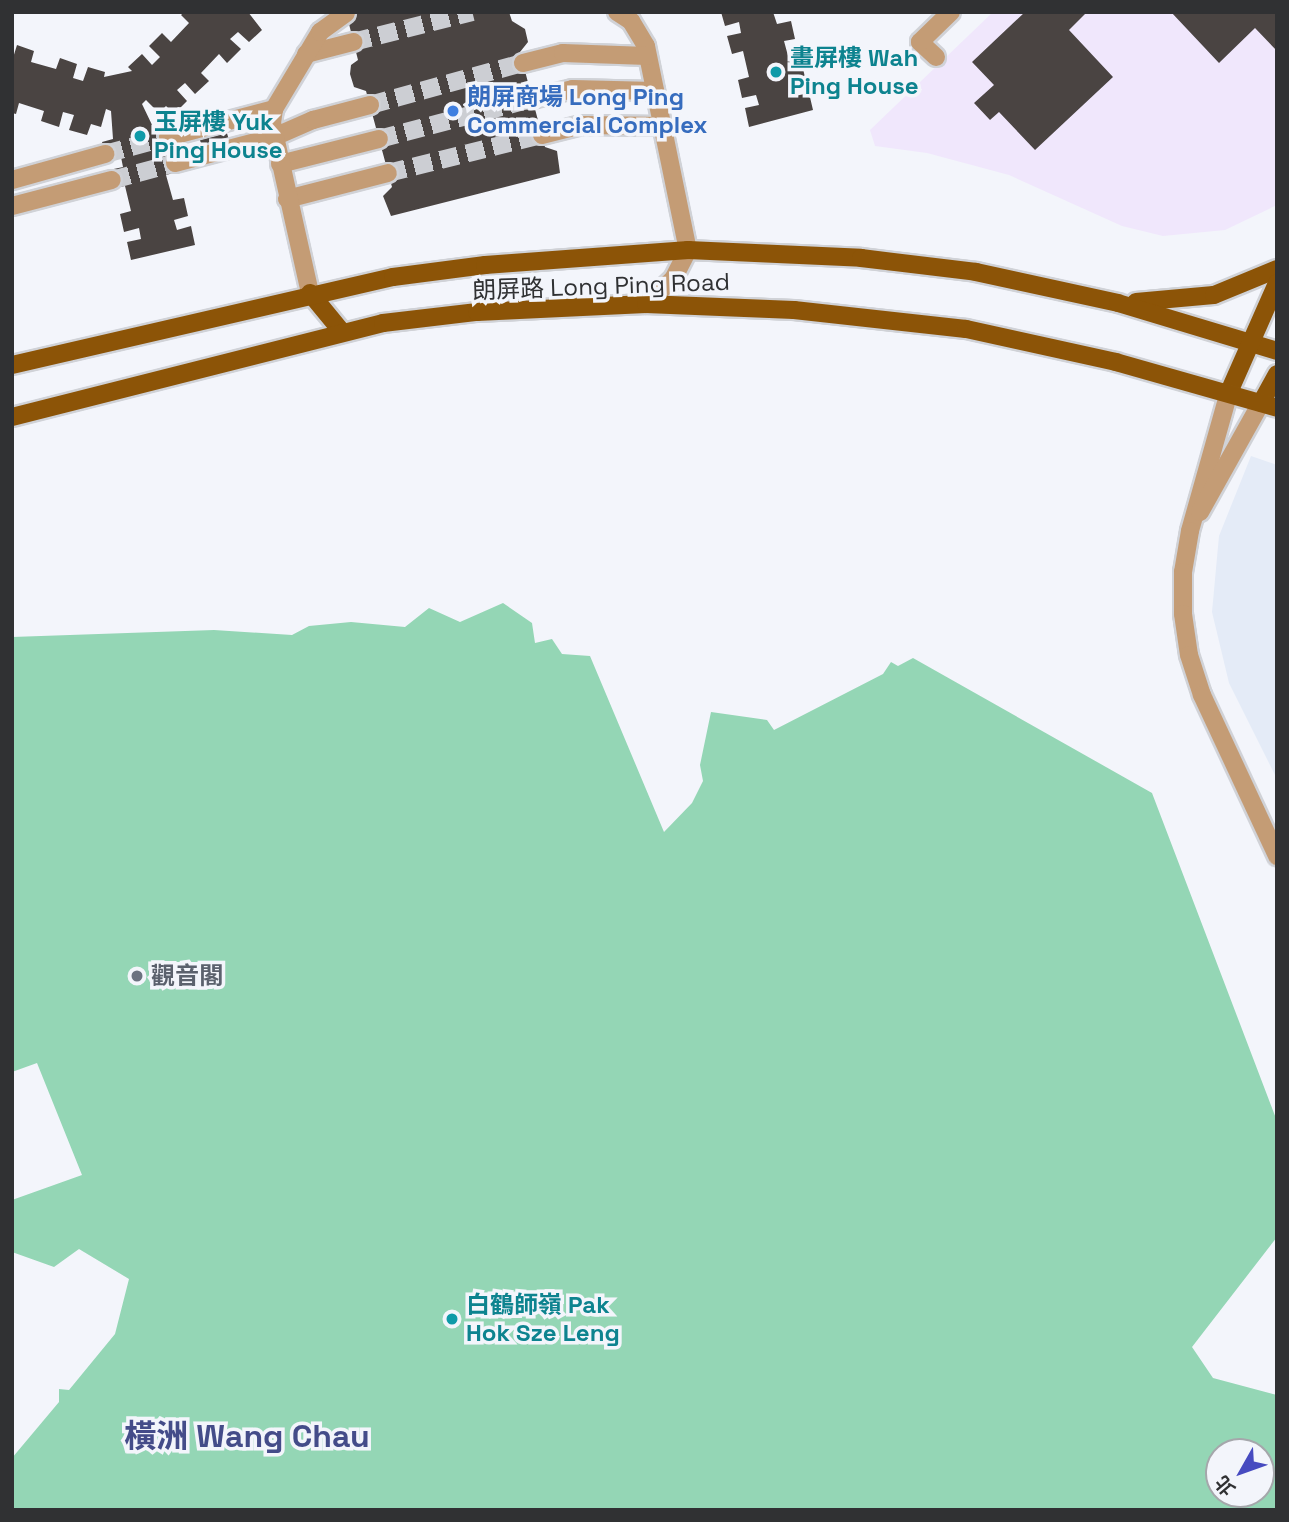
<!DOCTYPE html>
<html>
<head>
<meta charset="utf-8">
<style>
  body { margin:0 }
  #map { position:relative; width:1289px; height:1522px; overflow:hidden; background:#f3f5fb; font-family:"Space Grotesk","Noto Sans TC",sans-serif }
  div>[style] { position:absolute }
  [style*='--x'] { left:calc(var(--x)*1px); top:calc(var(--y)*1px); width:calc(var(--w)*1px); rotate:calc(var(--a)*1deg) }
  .built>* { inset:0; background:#e4ebf7 }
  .education>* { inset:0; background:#f0e7fc }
  .green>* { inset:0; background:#94d6b5 }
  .building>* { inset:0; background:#4a4442 }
  .minor-tunnel>* { height:18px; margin-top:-9px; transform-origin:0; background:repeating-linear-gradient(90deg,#ccced3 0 18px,transparent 0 27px) }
  .roads { filter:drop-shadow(2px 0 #d0d2d7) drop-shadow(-2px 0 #d0d2d7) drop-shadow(0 2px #d0d2d7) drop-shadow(0 -2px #d0d2d7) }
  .minor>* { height:18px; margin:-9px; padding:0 9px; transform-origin:9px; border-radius:9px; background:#c49c75 }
  .major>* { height:18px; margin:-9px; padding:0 9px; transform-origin:9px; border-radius:9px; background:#8c5407 }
  .dots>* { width:19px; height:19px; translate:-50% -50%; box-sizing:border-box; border:4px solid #f3f5fb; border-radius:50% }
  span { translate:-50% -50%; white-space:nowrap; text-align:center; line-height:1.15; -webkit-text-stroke:7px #f3f5fb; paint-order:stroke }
  .culture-label { font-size:24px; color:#0d838f; font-weight:700 }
  .left { translate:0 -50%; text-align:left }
  .shop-label { font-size:24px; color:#366cbe; font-weight:700 }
  .street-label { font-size:24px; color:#303133 }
  .worship-label { font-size:24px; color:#5b616d; font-weight:700 }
  .district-label { font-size:32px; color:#444c89; font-weight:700 }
  .frame { position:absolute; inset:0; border:14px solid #303133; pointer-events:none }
  .north { position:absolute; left:1205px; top:1438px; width:70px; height:70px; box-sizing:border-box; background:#f3f5fb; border:2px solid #a5a7ab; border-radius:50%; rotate:230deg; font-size:19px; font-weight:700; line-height:28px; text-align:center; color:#303133 }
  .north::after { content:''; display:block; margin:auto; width:24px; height:32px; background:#474bc0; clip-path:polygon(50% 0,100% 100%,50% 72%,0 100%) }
</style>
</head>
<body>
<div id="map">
  <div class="built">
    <i style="clip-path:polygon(1251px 456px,1277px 465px,1277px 779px,1229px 683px,1212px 612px,1219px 536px)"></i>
  </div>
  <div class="education">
    <i style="clip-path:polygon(993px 12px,1277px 12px,1277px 205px,1225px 230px,1163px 236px,1122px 226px,1009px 175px,927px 153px,875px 146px,870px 130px)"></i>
  </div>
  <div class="green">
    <i style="clip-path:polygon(evenodd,503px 603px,532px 623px,535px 643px,552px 639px,562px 654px,590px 656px,664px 832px,692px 803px,703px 781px,700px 765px,711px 712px,767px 720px,774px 730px,883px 674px,891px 662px,898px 666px,913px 658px,1152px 793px,1277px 1121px,1277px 1237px,1192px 1347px,1213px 1378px,1277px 1395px,1277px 1510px,12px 1510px,12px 1458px,59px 1402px,59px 1389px,69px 1390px,115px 1334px,129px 1279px,79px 1249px,54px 1267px,12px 1252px,12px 1200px,82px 1175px,37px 1063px,12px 1072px,12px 637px,214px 630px,292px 635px,309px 626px,351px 622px,405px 627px,429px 608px,460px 622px,503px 603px,1219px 1452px,1261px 1452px,1261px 1494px,1219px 1494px,1219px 1452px)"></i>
  </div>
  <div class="building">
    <i style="clip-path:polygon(184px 12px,248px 12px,262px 30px,249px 42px,238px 32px,230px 39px,241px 49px,227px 63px,219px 54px,201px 73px,209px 81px,195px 94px,185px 83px,177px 90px,187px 101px,174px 114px,166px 106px,159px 113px,146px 100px,142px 104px,154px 129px,166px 126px,170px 144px,156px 148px,158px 158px,173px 154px,177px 172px,166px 175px,173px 200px,184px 198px,188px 216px,174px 220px,177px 230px,191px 226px,195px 245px,131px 260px,127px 242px,141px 239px,139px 228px,124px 232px,120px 214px,131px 211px,125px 186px,114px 188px,109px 170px,123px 167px,121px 157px,107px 160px,102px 142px,113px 139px,111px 111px,106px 109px,101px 127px,91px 124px,87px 135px,69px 130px,74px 115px,63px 112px,59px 127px,41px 121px,44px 111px,19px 103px,16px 114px,12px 113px,12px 61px,17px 45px,34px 51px,31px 62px,56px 69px,60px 58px,77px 64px,73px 78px,83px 81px,88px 67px,105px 72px,104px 77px,132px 71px,128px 67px,142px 54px,152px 65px,160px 57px,149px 46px,162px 33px,171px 42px,189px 23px,181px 15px)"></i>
    <i style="clip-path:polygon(346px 12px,509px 12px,512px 21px,525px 29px,528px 42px,520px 52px,545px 147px,557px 151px,560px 173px,391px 216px,383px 196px,392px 187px,366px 91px,354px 87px,350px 74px,351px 65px,358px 60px)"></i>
    <i style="clip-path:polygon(721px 12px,773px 12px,777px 24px,791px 21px,795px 39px,784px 41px,791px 67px,802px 64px,806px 82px,792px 86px,795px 96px,809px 93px,813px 110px,749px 127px,745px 108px,759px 105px,756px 95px,742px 98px,738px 80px,749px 77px,743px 51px,732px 54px,727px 36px,741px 33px,739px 22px,725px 26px)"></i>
    <i style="clip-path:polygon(1025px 12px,1087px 12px,1069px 30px,1113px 77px,1035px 150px,999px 112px,990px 120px,974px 103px,994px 85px,972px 62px)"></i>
    <i style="clip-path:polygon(1171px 12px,1277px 12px,1277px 51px,1255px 28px,1219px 63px)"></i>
    <i style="clip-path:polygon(226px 130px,229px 140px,203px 148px,199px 138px)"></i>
  </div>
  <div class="minor-tunnel">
    <i style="--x:353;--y:42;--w:123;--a:-14.1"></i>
    <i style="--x:370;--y:105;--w:159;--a:-15.4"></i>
    <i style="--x:379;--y:139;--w:158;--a:-14.7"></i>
    <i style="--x:105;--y:154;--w:65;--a:-15.1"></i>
    <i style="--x:388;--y:173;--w:159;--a:-13.9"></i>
    <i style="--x:112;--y:180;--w:65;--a:-15.1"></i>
  </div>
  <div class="roads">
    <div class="minor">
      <i style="--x:617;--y:12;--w:17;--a:33"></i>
      <i style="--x:631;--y:21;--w:29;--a:59"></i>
      <i style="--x:646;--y:46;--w:208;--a:78.4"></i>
      <i style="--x:688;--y:250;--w:33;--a:117"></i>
      <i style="--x:673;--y:279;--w:37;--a:137"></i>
      <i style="--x:306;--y:54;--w:49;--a:-14.3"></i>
      <i style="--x:936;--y:57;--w:22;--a:-137"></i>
      <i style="--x:920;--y:42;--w:43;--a:-44.1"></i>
      <i style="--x:523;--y:63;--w:41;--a:-14"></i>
      <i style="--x:563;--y:53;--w:84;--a:2"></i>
      <i style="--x:532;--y:99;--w:42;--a:-13.7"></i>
      <i style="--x:573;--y:89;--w:82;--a:1.4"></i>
      <i style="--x:542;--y:135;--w:41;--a:-14"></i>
      <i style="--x:582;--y:125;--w:81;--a:0.7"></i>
      <i style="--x:168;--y:137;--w:110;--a:-14.8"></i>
      <i style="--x:175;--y:163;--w:102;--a:-14.7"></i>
      <i style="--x:274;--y:137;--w:43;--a:-23.6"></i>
      <i style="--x:313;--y:120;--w:59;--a:-14.7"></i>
      <i style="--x:280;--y:164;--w:102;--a:-14.2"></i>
      <i style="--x:12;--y:180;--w:97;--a:-15.6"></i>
      <i style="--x:287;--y:199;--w:104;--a:-14.4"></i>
      <i style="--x:12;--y:206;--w:103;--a:-14.6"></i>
      <i style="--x:310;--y:293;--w:174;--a:-102.6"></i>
      <i style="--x:272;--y:123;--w:14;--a:-82"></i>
      <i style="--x:274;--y:109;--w:90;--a:-59.1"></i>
      <i style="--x:320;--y:32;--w:32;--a:-36"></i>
      <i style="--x:1229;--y:392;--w:144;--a:105.7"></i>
      <i style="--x:1190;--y:531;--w:42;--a:99.7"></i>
      <i style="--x:1183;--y:572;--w:42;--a:90"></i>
      <i style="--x:1183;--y:614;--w:41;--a:81.7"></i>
      <i style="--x:1189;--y:655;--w:42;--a:72"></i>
      <i style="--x:1202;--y:695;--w:178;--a:65"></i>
      <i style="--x:1200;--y:512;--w:125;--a:-60.8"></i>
    </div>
    <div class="major">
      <i style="--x:310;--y:293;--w:50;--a:50.6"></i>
      <i style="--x:1136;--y:302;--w:78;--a:-5.1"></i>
      <i style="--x:1214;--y:295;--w:68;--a:-22.4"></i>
      <i style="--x:12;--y:365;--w:391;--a:-13"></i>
      <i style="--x:393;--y:277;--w:93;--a:-7.4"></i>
      <i style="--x:485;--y:265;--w:204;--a:-4.2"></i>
      <i style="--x:688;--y:250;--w:173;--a:2.6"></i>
      <i style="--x:861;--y:258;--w:116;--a:6.9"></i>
      <i style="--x:976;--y:272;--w:145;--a:12.3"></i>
      <i style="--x:1118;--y:303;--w:166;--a:16.8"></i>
      <i style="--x:1229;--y:392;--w:119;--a:-66.2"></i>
      <i style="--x:1261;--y:403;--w:33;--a:-61"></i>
      <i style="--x:12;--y:417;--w:383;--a:-14.2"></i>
      <i style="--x:383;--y:323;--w:95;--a:-6.7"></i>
      <i style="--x:477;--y:312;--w:169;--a:-2.7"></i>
      <i style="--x:646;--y:304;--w:148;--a:2.3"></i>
      <i style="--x:794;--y:310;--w:173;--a:6.3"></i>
      <i style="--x:966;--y:329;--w:154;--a:12.4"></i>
      <i style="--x:1116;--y:362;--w:167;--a:15.9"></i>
    </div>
  </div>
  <div class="dots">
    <i style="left:776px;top:72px;background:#0f9aa8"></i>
    <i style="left:453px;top:111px;background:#3f7fe0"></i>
    <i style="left:140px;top:136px;background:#0f9aa8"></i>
    <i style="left:137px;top:976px;background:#6b7280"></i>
    <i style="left:452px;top:1319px;background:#0f9aa8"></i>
  </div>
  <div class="culture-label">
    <span class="left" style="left:790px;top:72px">畫屏樓 Wah<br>Ping House</span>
    <span class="left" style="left:154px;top:136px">玉屏樓 Yuk<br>Ping House</span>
    <span class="left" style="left:466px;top:1319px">白鶴師嶺 Pak<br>Hok Sze Leng</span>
  </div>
  <div class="shop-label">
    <span class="left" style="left:467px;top:111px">朗屏商場 Long Ping<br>Commercial Complex</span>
  </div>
  <div class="street-label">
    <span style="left:601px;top:286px;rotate:-2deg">朗屏路 Long Ping Road</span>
  </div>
  <div class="worship-label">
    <span class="left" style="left:151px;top:976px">觀音閣</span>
  </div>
  <div class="district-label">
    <span style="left:247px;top:1436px">橫洲 Wang Chau</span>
  </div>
  <div class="frame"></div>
  <div class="north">北</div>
</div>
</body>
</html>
